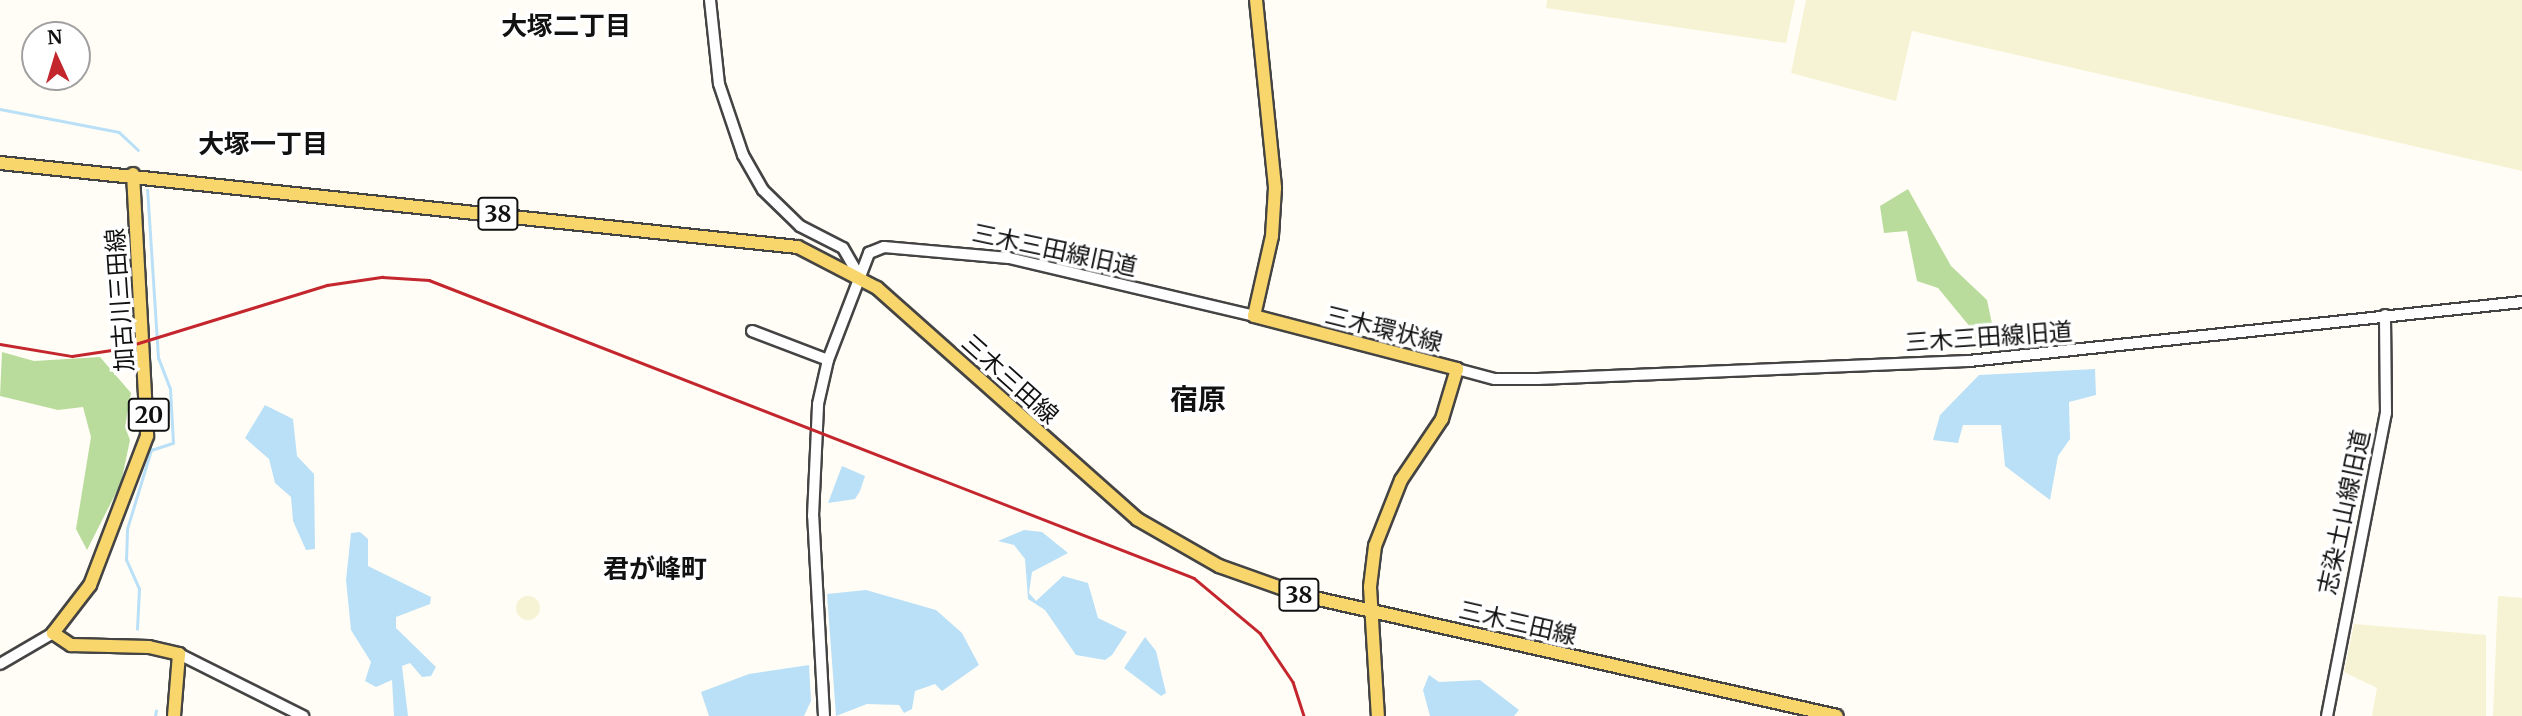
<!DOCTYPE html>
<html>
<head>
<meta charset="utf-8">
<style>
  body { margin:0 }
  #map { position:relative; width:2522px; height:716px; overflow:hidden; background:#fffdf5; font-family:Merriweather,"Noto Sans JP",serif }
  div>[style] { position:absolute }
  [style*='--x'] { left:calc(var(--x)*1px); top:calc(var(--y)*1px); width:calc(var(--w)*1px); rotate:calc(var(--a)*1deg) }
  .farmland>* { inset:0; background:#f6f3d4 }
  .round { border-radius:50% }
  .forest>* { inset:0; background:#b9dc9c }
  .water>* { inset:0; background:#b9e0f7 }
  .stream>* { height:2.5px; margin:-1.25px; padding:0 1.25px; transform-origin:1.25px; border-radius:1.25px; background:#b9e0f7 }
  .roads { filter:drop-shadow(2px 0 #444) drop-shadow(-2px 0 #444) drop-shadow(0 2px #444) drop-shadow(0 -2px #444) }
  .minor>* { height:10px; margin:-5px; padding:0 5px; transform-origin:5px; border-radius:5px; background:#fff }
  .major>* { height:12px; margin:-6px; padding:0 6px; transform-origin:6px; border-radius:6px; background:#f9d66b }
  .rail>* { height:2.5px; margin:-1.25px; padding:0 1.25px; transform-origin:1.25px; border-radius:1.25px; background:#c4262e }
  span { translate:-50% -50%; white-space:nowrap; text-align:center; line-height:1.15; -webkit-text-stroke:7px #fff; paint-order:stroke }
  .shield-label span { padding:2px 5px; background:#fff; border:2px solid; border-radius:5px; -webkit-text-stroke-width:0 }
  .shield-label { font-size:23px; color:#111; font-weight:700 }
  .street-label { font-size:24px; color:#111 }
  .neighbourhood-label { font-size:26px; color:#111; font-weight:700 }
  .quarter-label { font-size:28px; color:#111; font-weight:700 }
  .north { position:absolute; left:21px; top:21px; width:70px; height:70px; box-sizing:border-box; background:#fff; border:2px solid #a0a0a0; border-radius:50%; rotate:356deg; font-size:19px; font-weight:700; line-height:28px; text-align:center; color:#111 }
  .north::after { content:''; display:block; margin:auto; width:24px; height:32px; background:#c4262e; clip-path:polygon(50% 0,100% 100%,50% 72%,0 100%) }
</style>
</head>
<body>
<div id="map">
  <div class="farmland">
    <i style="clip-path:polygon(1547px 0,1795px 0,1786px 43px,1546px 8px)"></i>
    <i style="clip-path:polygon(1806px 0,2522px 0,2522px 171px,1912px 31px,1896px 101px,1791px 73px)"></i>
    <i class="round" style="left:516px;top:596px;width:24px;height:24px"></i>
    <i style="clip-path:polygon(2498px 596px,2522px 598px,2522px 716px,2493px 716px)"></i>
    <i style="clip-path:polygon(2354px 624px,2486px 635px,2486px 716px,2372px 716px,2377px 688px,2344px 672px)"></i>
  </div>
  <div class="forest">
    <i style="clip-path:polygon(1908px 189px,1951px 266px,1987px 300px,1996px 343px,1988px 349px,1972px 350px,1971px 328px,1938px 288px,1917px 281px,1907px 231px,1884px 233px,1880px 206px)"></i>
    <i style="clip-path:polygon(2px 352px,34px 361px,100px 357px,131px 393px,125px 427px,130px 440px,121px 483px,87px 550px,76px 529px,91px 437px,83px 407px,58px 410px,0 396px)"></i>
  </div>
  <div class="water">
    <i style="clip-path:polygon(2095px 369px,2096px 395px,2069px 402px,2070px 439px,2058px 456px,2050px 500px,2005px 466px,2001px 425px,1963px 425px,1958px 443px,1933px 440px,1940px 415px,1979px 375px)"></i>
    <i style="clip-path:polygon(265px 405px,293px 419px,297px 456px,314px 474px,315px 549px,306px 550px,293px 521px,291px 497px,275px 483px,269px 459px,245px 438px)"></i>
    <i style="clip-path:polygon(842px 466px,865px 476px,860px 491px,855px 499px,828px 503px)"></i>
    <i style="clip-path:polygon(1024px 530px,1042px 532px,1068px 553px,1032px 572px,1029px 593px,1036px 601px,1063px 576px,1088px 583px,1098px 618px,1127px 632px,1112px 655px,1105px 660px,1076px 655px,1045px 610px,1028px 599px,1025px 559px,1014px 545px,998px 541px)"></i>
    <i style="clip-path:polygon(360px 532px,368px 539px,368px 566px,431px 597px,430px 604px,396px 617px,396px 628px,436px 667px,431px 676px,422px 677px,410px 663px,402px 666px,408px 716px,394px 716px,392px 680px,376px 687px,365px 681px,371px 662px,351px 630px,346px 580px,351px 533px)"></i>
    <i style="clip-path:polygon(866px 590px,936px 610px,962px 633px,979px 665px,942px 691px,935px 684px,915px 691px,912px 709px,904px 713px,899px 705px,867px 704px,836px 716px,827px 594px)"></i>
    <i style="clip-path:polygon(1145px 637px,1156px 651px,1166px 693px,1161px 696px,1124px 668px)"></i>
    <i style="clip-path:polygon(809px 665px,811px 701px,804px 716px,709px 716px,701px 692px,749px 674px)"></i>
    <i style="clip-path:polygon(1429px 675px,1439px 682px,1480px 680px,1519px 710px,1514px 716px,1430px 716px,1423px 690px)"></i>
  </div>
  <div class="stream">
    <i style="--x:0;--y:109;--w:121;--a:10.9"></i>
    <i style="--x:119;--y:132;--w:26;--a:43"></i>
    <i style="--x:137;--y:629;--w:40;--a:-87.1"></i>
    <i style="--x:139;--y:589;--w:32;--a:-114"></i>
    <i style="--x:126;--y:560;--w:31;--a:-88"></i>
    <i style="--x:127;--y:529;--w:83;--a:-73.1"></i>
    <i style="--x:151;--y:450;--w:23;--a:-18"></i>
    <i style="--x:173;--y:443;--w:54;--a:-93.2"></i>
    <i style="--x:170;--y:389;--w:33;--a:-111"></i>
    <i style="--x:158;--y:358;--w:168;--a:-93.7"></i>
    <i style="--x:155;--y:716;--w:5;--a:-79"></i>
  </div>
  <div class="roads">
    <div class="minor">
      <i style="--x:710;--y:0;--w:84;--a:83.9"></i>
      <i style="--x:719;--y:84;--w:75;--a:71.3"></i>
      <i style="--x:743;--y:155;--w:40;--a:60.3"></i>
      <i style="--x:763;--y:190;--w:52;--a:44.2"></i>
      <i style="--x:800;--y:226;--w:48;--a:27.1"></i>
      <i style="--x:843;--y:248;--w:30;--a:60"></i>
      <i style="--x:752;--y:331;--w:81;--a:20.9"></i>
      <i style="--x:1457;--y:369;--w:39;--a:15"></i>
      <i style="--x:1495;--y:379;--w:43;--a:0"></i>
      <i style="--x:1538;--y:379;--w:431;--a:-2.4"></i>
      <i style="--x:1969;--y:361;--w:556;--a:-6.09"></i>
      <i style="--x:179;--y:654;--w:139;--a:26.6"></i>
      <i style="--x:0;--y:664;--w:61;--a:-30.3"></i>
      <i style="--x:824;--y:716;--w:200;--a:-93.1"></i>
      <i style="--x:813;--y:516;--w:112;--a:-87.4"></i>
      <i style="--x:818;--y:404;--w:45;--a:-77.2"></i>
      <i style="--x:828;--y:360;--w:115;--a:-69"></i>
      <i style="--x:869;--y:253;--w:16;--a:-22"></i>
      <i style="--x:884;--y:247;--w:125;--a:5"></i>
      <i style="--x:1009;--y:258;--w:252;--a:13.3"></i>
      <i style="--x:2327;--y:716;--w:309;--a:-79"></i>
      <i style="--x:2386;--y:413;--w:98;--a:-90.6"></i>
    </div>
    <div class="major">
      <i style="--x:1256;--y:0;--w:189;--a:84.2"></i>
      <i style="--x:1275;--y:188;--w:48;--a:93.6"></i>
      <i style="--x:1272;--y:236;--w:82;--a:102.7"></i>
      <i style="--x:1254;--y:316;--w:210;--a:14.6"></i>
      <i style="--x:1457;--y:369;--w:52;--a:106.7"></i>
      <i style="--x:1442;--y:419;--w:73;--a:123.9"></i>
      <i style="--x:1401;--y:480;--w:71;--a:111.5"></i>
      <i style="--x:1375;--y:546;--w:41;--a:97"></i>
      <i style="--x:1370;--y:587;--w:129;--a:86.5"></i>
      <i style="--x:0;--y:163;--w:802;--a:6.01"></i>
      <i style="--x:798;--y:247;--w:89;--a:27.4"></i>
      <i style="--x:877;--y:288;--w:348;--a:41.6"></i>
      <i style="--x:1137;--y:519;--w:95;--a:29.8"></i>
      <i style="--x:1219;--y:566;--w:87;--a:19.5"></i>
      <i style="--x:1301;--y:595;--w:549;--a:12.72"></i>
      <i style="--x:133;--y:174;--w:262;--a:86.9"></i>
      <i style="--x:147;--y:436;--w:160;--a:110.9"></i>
      <i style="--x:90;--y:585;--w:61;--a:127.6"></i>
      <i style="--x:53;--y:633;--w:22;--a:34"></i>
      <i style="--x:71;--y:645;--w:78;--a:1.5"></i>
      <i style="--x:149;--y:647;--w:31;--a:13"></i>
      <i style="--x:179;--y:654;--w:62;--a:94.6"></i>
    </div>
  </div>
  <div class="rail">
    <i style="--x:0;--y:344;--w:73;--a:9.5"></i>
    <i style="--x:72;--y:356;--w:48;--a:-8.5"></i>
    <i style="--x:119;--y:349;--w:218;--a:-17.1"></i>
    <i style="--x:327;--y:285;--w:56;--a:-8.3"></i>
    <i style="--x:382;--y:277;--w:47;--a:3.7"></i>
    <i style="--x:429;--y:280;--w:821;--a:21.28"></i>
    <i style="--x:1194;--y:578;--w:86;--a:39.8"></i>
    <i style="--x:1260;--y:633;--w:59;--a:56"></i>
    <i style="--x:1293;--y:682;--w:36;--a:72"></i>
  </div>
  <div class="shield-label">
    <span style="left:498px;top:214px">38</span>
    <span style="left:149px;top:415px">20</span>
    <span style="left:1299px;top:595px">38</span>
  </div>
  <div class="street-label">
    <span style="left:1055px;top:250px;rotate:12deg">三木三田線旧道</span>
    <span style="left:120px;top:300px;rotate:-94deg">加古川三田線</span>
    <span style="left:1384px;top:329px;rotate:14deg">三木環状線</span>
    <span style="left:1989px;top:337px;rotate:-4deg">三木三田線旧道</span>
    <span style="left:1010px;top:379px;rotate:42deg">三木三田線</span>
    <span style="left:2344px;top:512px;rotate:-78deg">志染土山線旧道</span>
    <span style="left:1518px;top:623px;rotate:13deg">三木三田線</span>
  </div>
  <div class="neighbourhood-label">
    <span style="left:566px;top:26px">大塚二丁目</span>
    <span style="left:263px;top:144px">大塚一丁目</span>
    <span style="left:655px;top:569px">君が峰町</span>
  </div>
  <div class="quarter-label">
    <span style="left:1198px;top:399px">宿原</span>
  </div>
  <div class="north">N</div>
</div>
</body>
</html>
